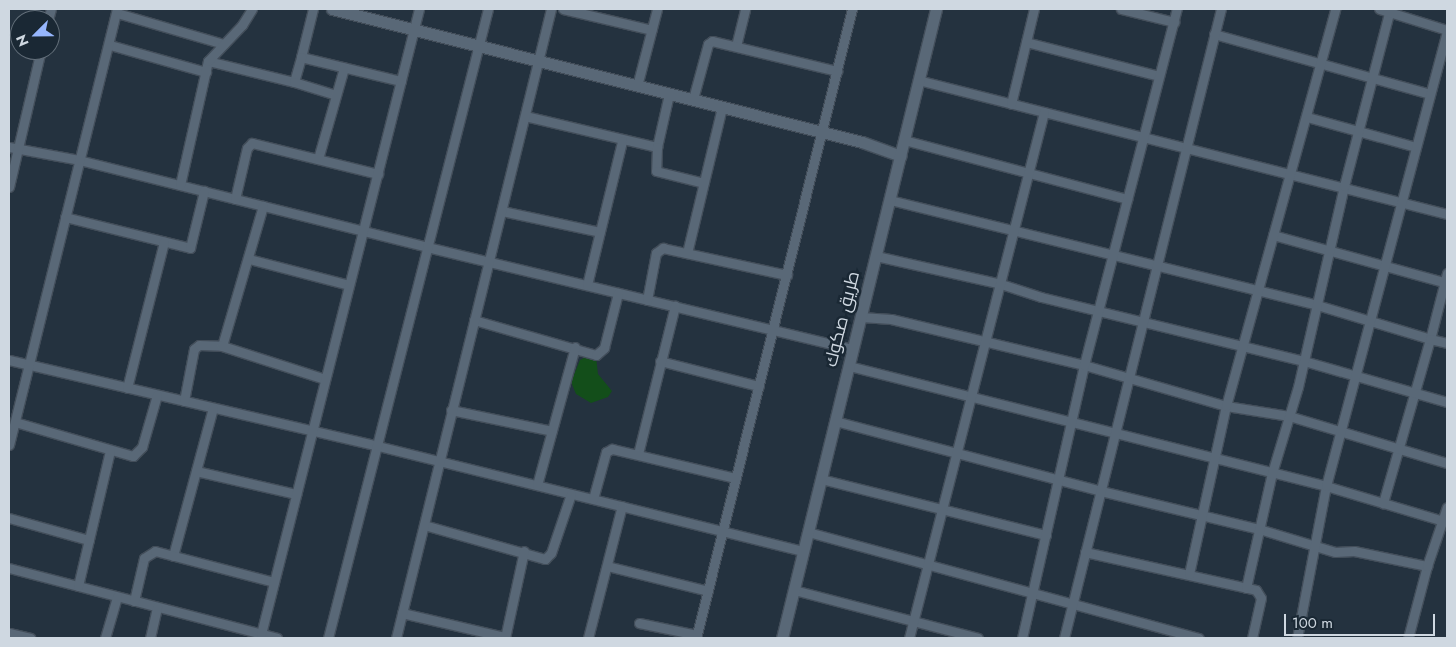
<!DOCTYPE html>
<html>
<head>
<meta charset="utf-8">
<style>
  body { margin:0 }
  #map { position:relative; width:1456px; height:647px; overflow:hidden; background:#24323f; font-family:Jost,Cairo,sans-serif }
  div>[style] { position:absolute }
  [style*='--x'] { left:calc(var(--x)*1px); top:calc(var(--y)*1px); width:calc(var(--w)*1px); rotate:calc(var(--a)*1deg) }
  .green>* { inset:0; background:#134e1a }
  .roads { filter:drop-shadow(1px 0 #434e5a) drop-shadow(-1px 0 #434e5a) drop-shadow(0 1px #434e5a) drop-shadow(0 -1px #434e5a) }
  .minor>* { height:9px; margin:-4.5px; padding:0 4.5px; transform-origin:4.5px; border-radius:4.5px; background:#596877 }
  .tertiary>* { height:11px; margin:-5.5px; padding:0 5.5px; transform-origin:5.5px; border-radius:5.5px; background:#596877 }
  span { translate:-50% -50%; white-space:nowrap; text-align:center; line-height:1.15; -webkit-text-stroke:5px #1a2834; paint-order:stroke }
  .street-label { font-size:18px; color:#cfd8e1 }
  .frame { position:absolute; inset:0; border:10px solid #cfd8e1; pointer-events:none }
  .north { position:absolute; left:10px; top:10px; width:50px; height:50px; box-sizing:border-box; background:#1a2834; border:1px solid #626e79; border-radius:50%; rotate:247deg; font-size:14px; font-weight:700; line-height:20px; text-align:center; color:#cfd8e1 }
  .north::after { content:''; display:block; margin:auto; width:18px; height:22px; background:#96b6fd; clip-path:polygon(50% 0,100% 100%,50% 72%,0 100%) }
  .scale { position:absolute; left:1284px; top:614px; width:151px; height:22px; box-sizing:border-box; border:2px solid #cfd8e1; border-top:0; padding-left:6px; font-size:15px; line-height:18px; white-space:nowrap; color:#cfd8e1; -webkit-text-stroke:4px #1a2834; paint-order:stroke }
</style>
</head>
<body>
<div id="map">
  <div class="green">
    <i style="clip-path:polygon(588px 356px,596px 357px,598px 374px,612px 391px,608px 397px,591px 403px,576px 394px,571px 382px,580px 360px)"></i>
  </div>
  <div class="roads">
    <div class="minor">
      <i style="--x:313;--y:9;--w:49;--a:104"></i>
      <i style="--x:301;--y:57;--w:103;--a:13.5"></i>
      <i style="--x:563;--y:9;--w:91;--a:13.3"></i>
      <i style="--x:1121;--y:9;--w:55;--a:13.8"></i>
      <i style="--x:117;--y:13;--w:111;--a:16.2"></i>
      <i style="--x:48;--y:20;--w:11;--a:-75"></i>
      <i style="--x:1214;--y:34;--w:224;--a:15.5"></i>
      <i style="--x:1026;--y:42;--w:137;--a:14.3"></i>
      <i style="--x:110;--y:45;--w:100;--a:15.7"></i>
      <i style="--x:736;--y:46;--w:38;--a:-76"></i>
      <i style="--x:208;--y:61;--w:89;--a:13.7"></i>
      <i style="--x:294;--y:82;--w:26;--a:-74"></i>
      <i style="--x:918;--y:80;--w:546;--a:14.21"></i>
      <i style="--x:294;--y:82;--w:44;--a:17.2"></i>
      <i style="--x:637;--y:86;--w:80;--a:-75.4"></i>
      <i style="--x:693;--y:99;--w:57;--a:-74.7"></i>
      <i style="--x:708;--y:44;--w:5;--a:-37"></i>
      <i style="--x:712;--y:41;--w:129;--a:13.5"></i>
      <i style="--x:1011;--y:104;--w:98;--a:-76.4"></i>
      <i style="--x:525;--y:116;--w:136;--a:13.2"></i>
      <i style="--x:657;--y:147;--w:54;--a:-77.2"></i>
      <i style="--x:1307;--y:117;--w:113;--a:15.4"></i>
      <i style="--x:904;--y:140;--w:231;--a:14.8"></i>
      <i style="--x:9;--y:147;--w:71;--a:10.5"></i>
      <i style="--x:79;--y:160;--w:359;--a:14"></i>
      <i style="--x:427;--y:247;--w:438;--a:13.5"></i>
      <i style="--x:657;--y:147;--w:24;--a:92"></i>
      <i style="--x:656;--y:171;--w:49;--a:14"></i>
      <i style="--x:318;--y:159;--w:95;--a:-74.1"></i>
      <i style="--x:180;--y:185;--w:127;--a:-77.3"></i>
      <i style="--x:208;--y:61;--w:50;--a:-46.6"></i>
      <i style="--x:242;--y:25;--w:19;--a:-58"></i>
      <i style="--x:9;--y:187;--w:141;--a:-76.9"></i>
      <i style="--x:235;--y:199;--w:52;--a:-76.8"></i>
      <i style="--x:247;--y:148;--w:7;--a:-45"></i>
      <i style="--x:252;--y:143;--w:130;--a:13.8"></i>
      <i style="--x:890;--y:200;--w:440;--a:13.8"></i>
      <i style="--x:1317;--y:305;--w:118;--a:16.7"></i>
      <i style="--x:1430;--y:339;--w:171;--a:106"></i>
      <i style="--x:502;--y:211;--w:100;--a:12.1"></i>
      <i style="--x:65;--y:217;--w:129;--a:13.9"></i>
      <i style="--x:190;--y:248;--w:59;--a:-76.2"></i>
      <i style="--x:1273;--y:235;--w:180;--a:15.4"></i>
      <i style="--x:687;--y:253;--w:150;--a:-76.5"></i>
      <i style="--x:876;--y:256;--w:128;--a:12.6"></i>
      <i style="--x:1001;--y:284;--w:42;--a:18"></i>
      <i style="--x:1041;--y:297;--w:271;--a:13.7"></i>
      <i style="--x:1304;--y:361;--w:149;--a:16"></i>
      <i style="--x:249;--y:259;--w:103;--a:14.6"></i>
      <i style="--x:1447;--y:273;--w:68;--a:104.4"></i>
      <i style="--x:1430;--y:339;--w:17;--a:13"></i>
      <i style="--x:587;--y:285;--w:148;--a:-76.3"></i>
      <i style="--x:647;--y:300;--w:48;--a:-79.2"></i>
      <i style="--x:656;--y:253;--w:9;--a:-36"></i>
      <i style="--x:663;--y:248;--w:127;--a:12.3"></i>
      <i style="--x:861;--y:317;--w:30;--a:4"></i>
      <i style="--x:891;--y:319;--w:198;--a:13.4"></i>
      <i style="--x:1084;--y:365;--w:148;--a:16.1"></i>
      <i style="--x:1226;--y:406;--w:64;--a:9"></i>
      <i style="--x:1289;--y:416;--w:165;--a:16.6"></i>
      <i style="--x:474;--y:320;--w:127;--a:16"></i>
      <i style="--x:596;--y:355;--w:11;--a:-41"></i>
      <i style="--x:604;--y:348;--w:57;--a:-75.7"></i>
      <i style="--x:222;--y:346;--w:146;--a:-73.7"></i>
      <i style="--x:9;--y:360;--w:379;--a:13.1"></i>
      <i style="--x:378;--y:446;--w:438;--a:13.9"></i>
      <i style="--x:660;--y:361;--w:102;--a:14.2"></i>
      <i style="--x:849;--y:366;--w:492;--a:14.1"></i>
      <i style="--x:1326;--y:486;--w:126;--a:16.6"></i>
      <i style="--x:127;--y:388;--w:151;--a:-75.8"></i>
      <i style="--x:184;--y:401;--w:53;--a:-79.1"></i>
      <i style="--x:194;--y:349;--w:6;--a:-39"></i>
      <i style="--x:199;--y:345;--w:23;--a:2"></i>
      <i style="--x:222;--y:346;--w:108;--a:17.8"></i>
      <i style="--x:451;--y:410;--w:103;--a:11.7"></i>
      <i style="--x:835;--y:421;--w:275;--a:14.7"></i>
      <i style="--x:1101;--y:491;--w:163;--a:13.5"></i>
      <i style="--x:1259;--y:529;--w:79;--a:16.8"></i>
      <i style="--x:1335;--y:552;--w:19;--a:-3"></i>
      <i style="--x:1354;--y:551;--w:75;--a:11.6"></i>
      <i style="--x:15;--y:422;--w:123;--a:16.1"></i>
      <i style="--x:133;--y:456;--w:13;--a:-45"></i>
      <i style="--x:142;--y:447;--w:54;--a:-73.9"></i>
      <i style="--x:9;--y:445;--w:449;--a:-76.1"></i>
      <i style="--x:638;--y:454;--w:153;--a:-76"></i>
      <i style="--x:196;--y:471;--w:103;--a:13"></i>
      <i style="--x:821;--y:479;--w:232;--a:14"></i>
      <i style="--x:537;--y:485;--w:143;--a:-74.6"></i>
      <i style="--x:593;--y:499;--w:49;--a:-74.5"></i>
      <i style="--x:606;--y:452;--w:7;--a:-27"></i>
      <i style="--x:612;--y:449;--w:127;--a:13.2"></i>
      <i style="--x:9;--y:518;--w:83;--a:15.4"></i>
      <i style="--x:424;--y:525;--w:126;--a:15.7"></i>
      <i style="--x:545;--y:559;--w:8;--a:-45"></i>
      <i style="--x:551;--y:553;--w:62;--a:-71.3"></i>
      <i style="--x:808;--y:532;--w:405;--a:15.2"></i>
      <i style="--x:1085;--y:552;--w:175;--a:12.5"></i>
      <i style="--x:1256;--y:590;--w:9;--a:58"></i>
      <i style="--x:1261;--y:598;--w:41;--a:102.7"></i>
      <i style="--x:173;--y:556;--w:153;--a:-74.9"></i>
      <i style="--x:607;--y:566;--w:104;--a:13.9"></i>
      <i style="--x:9;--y:568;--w:277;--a:14.6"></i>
      <i style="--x:1189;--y:574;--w:172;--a:-77.6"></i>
      <i style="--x:1226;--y:406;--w:412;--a:-74.6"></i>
      <i style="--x:78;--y:586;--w:139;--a:-76.7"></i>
      <i style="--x:1246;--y:588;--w:118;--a:-77.3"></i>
      <i style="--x:1272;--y:473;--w:90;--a:-73.2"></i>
      <i style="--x:1298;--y:387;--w:206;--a:-77.1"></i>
      <i style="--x:1344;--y:186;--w:183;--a:-75.4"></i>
      <i style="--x:794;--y:590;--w:190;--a:14.6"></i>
      <i style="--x:134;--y:601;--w:44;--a:-76.9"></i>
      <i style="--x:144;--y:558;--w:13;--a:-32"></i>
      <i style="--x:155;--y:551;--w:123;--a:14.6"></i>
      <i style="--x:402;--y:613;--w:106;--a:13.1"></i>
      <i style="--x:639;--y:623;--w:59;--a:11.7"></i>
      <i style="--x:9;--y:633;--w:22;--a:13"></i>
      <i style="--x:261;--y:634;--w:645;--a:-75.81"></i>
      <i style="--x:105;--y:638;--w:43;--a:-73.7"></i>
      <i style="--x:150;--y:638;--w:32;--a:-77"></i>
      <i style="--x:328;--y:638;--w:649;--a:-75.73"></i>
      <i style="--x:396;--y:638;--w:648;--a:-76.16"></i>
      <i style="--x:505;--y:638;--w:89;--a:-77.7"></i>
      <i style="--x:588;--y:638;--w:136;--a:-75.6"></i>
      <i style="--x:696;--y:638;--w:648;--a:-76.07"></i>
      <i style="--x:909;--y:638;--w:543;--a:-75.61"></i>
      <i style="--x:1022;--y:638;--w:280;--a:-77.2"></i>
      <i style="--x:1084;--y:365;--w:368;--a:-75.4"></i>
      <i style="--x:1064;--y:638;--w:648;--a:-75.99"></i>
      <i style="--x:1297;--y:638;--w:155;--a:-79.2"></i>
      <i style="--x:1326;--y:486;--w:472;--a:-75.1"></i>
      <i style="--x:1447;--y:30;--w:71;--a:-162.8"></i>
      <i style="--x:1408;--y:638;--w:74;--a:-75.2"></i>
      <i style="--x:1427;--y:566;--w:62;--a:-71.3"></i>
    </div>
    <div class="tertiary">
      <i style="--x:332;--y:9;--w:546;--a:14.09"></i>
      <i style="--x:862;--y:142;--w:41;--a:19.7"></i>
      <i style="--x:782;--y:638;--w:648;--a:-76.24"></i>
    </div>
  </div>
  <div class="street-label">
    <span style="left:842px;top:319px;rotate:-76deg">طريق صكوك</span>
  </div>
  <div class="frame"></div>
  <div class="north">N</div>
  <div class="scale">100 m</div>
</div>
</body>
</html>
